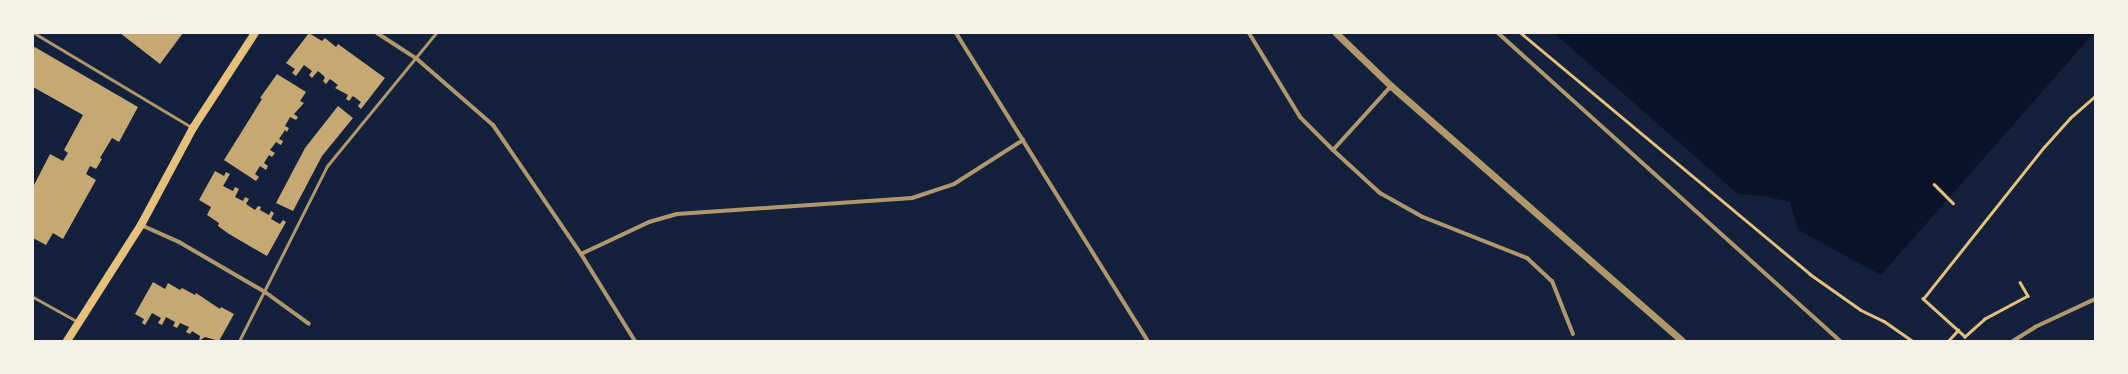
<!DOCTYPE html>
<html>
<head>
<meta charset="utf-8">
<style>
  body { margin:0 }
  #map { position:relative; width:2128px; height:374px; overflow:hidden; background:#14213d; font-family:"Open Sans",sans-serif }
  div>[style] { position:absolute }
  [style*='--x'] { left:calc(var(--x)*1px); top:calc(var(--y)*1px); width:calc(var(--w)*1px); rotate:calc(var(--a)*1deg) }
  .water>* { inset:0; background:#0b132b }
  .building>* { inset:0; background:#c6a872 }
  .path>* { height:2.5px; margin:-1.25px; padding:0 1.25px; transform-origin:1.25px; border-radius:1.25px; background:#e5c07b }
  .service>* { height:3px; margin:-1.5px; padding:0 1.5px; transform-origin:1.5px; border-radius:1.5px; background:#b1986c }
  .minor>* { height:4px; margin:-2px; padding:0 2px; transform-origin:2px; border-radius:2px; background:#b1986c }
  .tertiary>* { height:7px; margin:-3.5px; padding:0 3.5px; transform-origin:3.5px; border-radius:3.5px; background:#b1986c }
  .secondary>* { height:8px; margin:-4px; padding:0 4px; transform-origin:4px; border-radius:4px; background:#e5c07b }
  span { translate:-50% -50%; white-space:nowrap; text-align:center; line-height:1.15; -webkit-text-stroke:3px #f6f1e7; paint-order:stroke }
  .frame { position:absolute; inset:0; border:34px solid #f6f1e7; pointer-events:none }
</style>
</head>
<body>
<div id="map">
  <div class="water">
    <i style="clip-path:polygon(1554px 33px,2094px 33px,1881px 275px,1798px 230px,1790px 202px,1764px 196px,1738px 194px)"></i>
  </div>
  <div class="building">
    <i style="clip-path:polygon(120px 33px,183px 33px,160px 64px)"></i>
    <i style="clip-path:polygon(309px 33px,322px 41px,325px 38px,336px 47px,338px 44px,385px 78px,361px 109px,358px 106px,361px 102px,353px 96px,349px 101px,346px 99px,348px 95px,335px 88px,338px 85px,330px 79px,326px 84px,323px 81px,325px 77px,318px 71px,312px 78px,309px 75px,312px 71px,304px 65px,296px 76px,292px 73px,295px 69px,286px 63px)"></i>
    <i style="clip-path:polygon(33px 46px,138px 107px,119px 142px,112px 138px,100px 158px,102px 159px,96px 169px,90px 166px,86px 174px,96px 180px,63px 239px,53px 233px,46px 245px,33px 238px,33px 187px,50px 154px,63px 161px,68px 153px,64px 150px,83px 115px,33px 87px)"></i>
    <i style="clip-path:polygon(277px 74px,306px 92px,300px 101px,304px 103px,294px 114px,298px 117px,296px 120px,290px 117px,285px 126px,289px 128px,287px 132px,285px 130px,279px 139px,283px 141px,281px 145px,276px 142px,270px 150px,275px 153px,272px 157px,269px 155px,264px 163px,268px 166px,266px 170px,260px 166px,255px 174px,259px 177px,256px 181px,224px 160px,262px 99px,260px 98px)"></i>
    <i style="clip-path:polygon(338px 106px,353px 118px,322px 156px,293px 211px,276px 203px,305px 148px)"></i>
    <i style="clip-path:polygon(215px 171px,224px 176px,226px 172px,230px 174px,223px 186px,233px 191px,235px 187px,239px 189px,235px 197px,243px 201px,245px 197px,249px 199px,246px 204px,255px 210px,258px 206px,261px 207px,260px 210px,269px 215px,271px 211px,274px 213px,271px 219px,280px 224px,283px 220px,286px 222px,267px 256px,229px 234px,218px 226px,219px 223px,207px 215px,211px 207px,199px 200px)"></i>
    <i style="clip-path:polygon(153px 282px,165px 289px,168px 283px,180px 290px,182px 288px,195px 295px,196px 293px,220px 309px,221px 307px,234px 314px,219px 341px,205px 337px,199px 341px,200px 336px,192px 331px,190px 334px,186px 332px,189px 327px,180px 323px,177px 328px,173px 326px,175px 322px,166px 317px,162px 325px,158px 323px,161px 318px,152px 313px,145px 325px,142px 323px,144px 319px,135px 314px)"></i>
  </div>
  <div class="path">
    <i style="--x:1521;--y:33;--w:376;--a:39.8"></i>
    <i style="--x:1810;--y:274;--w:62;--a:35.2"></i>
    <i style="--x:1861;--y:310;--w:25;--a:26"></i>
    <i style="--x:1884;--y:321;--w:35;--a:35"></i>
    <i style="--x:1934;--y:184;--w:27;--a:45"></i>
    <i style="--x:2020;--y:282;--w:16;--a:60"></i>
    <i style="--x:2028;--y:296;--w:49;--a:151.9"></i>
    <i style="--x:1985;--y:319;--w:27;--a:138"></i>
    <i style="--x:1965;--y:337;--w:57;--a:-137.9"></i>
    <i style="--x:1923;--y:299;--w:194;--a:-51.5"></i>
    <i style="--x:2044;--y:147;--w:39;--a:-48"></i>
    <i style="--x:2070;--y:118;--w:33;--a:-41"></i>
    <i style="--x:1948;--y:341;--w:15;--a:-48"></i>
  </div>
  <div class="service">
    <i style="--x:34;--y:33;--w:185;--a:30.9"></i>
    <i style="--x:33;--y:297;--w:51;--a:29.1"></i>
    <i style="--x:239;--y:341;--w:196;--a:-63.3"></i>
    <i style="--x:327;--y:166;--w:172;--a:-50.7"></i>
  </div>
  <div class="minor">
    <i style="--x:377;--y:33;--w:48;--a:33"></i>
    <i style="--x:417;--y:59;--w:101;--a:41"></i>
    <i style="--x:493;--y:125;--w:156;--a:55.7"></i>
    <i style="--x:581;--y:254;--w:102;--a:58.2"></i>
    <i style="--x:956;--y:33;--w:363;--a:58.1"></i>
    <i style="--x:1249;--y:33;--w:98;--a:58.7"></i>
    <i style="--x:1300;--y:117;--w:47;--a:45"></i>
    <i style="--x:1333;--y:150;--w:64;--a:42.5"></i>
    <i style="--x:1380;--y:193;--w:49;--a:29.2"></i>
    <i style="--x:1423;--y:217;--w:112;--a:21.5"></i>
    <i style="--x:1527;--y:258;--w:34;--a:43"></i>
    <i style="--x:1552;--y:281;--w:57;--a:68.4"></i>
    <i style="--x:1498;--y:33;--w:460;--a:42"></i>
    <i style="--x:1333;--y:150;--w:86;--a:-47.8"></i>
    <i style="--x:141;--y:225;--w:42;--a:24.1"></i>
    <i style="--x:179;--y:242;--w:99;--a:30.2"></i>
    <i style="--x:265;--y:292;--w:54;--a:36"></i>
    <i style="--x:581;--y:254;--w:75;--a:-25.2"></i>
    <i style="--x:649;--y:222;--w:29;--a:-16"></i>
    <i style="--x:677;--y:214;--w:236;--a:-3.9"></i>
    <i style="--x:912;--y:198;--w:44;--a:-18.4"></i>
    <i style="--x:954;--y:184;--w:82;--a:-32.5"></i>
    <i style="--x:2013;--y:341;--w:26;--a:-32"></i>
    <i style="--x:2035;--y:327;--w:66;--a:-25"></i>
  </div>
  <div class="tertiary">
    <i style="--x:1336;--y:33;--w:76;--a:43.9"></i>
    <i style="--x:1391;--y:86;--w:387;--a:41.2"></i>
  </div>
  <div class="secondary">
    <i style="--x:67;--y:341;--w:138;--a:-57.5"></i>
    <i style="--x:141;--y:225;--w:110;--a:-61.8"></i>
    <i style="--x:193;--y:128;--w:113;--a:-56.9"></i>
  </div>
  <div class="frame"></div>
</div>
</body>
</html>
